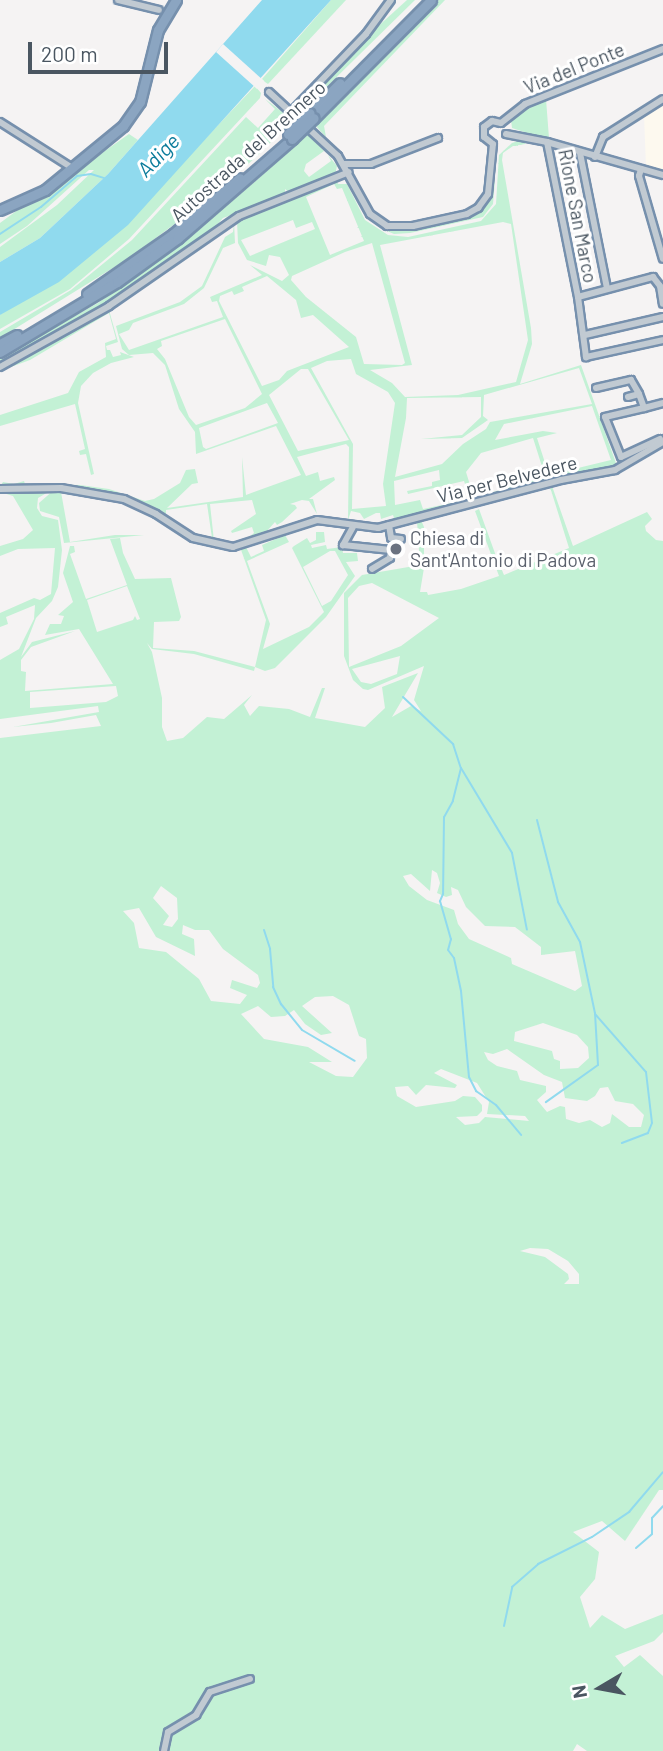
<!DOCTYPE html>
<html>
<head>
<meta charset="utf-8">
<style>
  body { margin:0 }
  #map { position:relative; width:663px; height:1751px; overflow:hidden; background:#f5f3f3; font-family:Barlow,sans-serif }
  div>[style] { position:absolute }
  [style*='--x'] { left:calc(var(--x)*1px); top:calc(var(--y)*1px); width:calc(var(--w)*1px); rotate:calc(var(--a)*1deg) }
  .commercial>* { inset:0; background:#fdf9ef }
  .green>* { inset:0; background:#c3f1d5 }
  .water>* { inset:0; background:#90daee }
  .pier>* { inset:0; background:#f5f3f3 }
  .stream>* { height:2px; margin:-1px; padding:0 1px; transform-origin:1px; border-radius:1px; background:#90daee }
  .roads { filter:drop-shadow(2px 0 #7690ad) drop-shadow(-2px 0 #7690ad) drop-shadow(0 2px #7690ad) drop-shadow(0 -2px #7690ad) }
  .minor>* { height:6px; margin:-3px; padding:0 3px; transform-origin:3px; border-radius:3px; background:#c1cad2 }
  .highway>* { height:9px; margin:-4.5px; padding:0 4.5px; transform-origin:4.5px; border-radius:4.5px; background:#8ba5c1 }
  .bridges { filter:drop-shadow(2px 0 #7690ad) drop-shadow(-2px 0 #7690ad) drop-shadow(0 2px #7690ad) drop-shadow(0 -2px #7690ad) }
  .highway-bridge>* { height:9px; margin:-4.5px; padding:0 4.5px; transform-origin:4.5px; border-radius:4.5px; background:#8ba5c1 }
  .dots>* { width:19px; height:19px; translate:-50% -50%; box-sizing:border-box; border:4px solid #fff; border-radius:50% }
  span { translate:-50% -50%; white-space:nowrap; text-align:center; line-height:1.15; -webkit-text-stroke:6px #fff; paint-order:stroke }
  .street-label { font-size:19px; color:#4a5661 }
  .worship-label { font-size:19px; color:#5b616d }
  .left { translate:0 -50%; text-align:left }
  .water-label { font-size:21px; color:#0c7c9b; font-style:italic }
  .north { position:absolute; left:565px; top:1653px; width:70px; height:70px; -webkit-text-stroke:5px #fff; paint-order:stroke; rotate:260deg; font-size:19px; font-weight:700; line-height:28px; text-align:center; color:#4a5661 }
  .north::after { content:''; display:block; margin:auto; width:24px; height:32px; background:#4a5661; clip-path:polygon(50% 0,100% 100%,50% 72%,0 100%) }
  .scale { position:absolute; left:28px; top:42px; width:140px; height:32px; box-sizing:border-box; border:4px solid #4a5661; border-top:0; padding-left:9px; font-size:21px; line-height:24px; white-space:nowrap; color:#4a5661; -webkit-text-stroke:5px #fff; paint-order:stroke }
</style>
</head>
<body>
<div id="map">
  <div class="commercial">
    <i style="clip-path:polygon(663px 103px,663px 172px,646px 167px,644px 115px)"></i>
  </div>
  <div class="green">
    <i style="clip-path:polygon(331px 0,346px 0,268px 84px,265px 82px,262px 79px)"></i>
    <i style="clip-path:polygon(407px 0,415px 0,299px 114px,298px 108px,363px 40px)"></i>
    <i style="clip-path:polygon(439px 0,445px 0,324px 126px,326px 137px,315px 125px,317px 121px)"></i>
    <i style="clip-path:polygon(255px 86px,261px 93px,260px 98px,129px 239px,70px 289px,0 329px,0 315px,189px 156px)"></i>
    <i style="clip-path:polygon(265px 99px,293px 120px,255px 158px,204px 202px,129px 258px,0 338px,0 332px,71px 290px,132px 240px,246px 117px,258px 128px,275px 109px)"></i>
    <i style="clip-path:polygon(546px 99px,549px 138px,557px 143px,512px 128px,511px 120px,517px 114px)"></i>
    <i style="clip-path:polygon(129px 134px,138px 140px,108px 174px,40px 238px,0 262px,0 247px,57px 205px,94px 170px,89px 170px,27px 226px,0 244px,0 223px,87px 159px,92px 160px)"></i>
    <i style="clip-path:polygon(307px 134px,324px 151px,306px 164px,304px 171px,309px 177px,331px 161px,328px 155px,337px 166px,335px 175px,290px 193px,285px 189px,285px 193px,276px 199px,223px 218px,208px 235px,96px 312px,0 365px,0 358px,98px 303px,166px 255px,258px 179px)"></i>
    <i style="clip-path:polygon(evenodd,521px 140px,527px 140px,525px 144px,513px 146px,503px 153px,502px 160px,531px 328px,532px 344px,520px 384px,581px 365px,617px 466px,383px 523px,394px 518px,393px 515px,381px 519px,380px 513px,376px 513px,364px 519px,360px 513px,351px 511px,348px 520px,349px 447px,346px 444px,297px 457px,306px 476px,318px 472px,320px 481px,334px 477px,335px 480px,309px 499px,313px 499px,317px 514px,309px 501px,302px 500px,290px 504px,295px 505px,297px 508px,282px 522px,277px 525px,275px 522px,266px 532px,246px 539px,254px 533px,252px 527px,232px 533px,231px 531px,256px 514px,252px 500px,210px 504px,214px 541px,204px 539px,212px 538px,207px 504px,166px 510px,166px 514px,135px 501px,85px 491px,0 487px,3px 482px,14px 484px,24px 481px,25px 484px,80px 485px,109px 489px,145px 501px,154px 499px,180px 483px,186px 470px,195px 469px,198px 483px,192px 484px,167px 508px,243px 497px,242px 457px,246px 495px,301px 475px,276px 426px,196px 454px,195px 432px,179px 409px,165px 365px,153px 353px,129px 355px,122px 349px,116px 326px,180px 302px,202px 286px,225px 237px,233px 232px,234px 224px,112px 307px,234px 222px,235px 243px,223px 248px,204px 288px,184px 304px,133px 323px,129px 330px,119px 334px,129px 350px,223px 317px,217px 301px,212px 302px,210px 297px,262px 275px,250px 265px,282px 281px,289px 275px,280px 257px,269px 255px,266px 266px,247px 260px,238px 243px,237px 221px,337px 180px,338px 184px,347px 184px,365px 220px,388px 235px,408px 237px,481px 221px,496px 204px,499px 155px,512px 143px,521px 140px,334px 184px,337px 189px,342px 188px,364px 241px,330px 255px,306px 197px,334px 184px,521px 140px,293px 220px,296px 228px,312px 222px,315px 229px,250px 256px,241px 240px,293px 220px,521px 140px,503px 222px,511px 224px,528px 340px,516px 382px,458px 395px,405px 397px,392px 383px,370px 370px,412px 365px,380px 245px,503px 222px,521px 140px,372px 243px,405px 363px,402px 365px,364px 364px,356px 337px,306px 297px,291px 280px,292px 276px,345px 252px,372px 243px,521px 140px,267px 276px,296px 300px,301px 318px,313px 315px,349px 347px,287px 371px,279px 380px,262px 386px,219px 301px,220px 296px,232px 291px,234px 295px,244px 291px,242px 287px,267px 276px,521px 140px,225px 319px,262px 394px,245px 408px,196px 425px,189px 417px,165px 359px,157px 349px,162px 346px,161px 341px,225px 319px,521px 140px,351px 359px,356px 374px,388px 392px,395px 403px,383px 484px,386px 506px,352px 509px,353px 444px,311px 368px,327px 361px,351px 359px,521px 140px,579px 368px,592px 404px,490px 422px,486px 429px,463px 444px,442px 464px,395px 477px,406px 418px,407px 398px,481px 397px,481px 417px,462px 435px,421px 439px,462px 438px,488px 420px,483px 416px,484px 395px,579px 368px,521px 140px,301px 369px,308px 369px,349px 440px,298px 451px,269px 395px,301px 369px,521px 140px,267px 403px,278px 423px,206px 449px,203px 447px,199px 428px,267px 403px,521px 140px,592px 406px,611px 460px,549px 475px,537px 438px,557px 433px,543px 431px,495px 440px,504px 424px,592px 406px,521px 140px,533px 438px,545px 476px,474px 498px,466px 472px,481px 453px,533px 438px,521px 140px,439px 470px,440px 480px,432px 482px,432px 486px,407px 491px,408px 494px,464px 481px,470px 499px,423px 509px,420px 500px,395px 505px,394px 481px,439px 470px)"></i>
    <i style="clip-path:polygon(495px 180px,493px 204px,483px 217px,410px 233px,394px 234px,380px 228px,365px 216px,358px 203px,380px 226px,407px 230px,477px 213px,488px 202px)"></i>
    <i style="clip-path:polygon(109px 310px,118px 342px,106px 346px,107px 350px,110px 350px,113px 357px,121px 355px,120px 352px,134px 357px,111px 363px,93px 373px,81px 386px,78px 403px,94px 474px,91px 475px,86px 454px,80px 455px,79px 451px,85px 449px,75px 404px,0 426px,0 415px,68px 393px,79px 372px,106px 357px,105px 343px,116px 339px,109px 313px,30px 360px,0 371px,0 368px)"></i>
    <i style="clip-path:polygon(evenodd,552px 486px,573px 546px,647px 512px,652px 519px,645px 526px,646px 531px,656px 540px,663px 541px,663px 1490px,659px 1490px,625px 1541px,602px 1521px,573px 1532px,599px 1552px,595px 1579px,580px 1597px,590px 1628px,602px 1615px,625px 1629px,663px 1614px,663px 1632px,654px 1641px,615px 1656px,624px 1667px,640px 1655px,663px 1676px,663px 1751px,587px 1751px,577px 1744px,573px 1751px,0 1751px,0 738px,101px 726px,96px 715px,51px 723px,13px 727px,99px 712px,98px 706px,0 719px,0 660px,19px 649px,34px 619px,35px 605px,6px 617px,8px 624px,0 627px,0 613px,34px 598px,40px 600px,51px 594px,55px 548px,18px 549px,0 556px,0 546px,23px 539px,33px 530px,13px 496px,0 492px,50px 491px,38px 498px,37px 508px,42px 516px,58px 520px,62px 550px,58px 587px,52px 601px,36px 618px,21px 657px,32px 642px,75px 631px,31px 647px,21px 660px,21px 671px,26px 672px,25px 691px,113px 684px,79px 629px,45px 635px,50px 624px,61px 624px,64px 616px,58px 615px,73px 602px,63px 573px,70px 546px,74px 546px,75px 552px,70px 554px,86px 599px,127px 585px,110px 539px,120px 538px,123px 553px,135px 579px,171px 578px,181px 617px,179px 621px,154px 622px,153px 648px,194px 651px,255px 667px,266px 620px,240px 547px,245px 545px,251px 557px,264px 551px,262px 545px,285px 535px,289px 542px,247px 561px,270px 624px,263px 649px,309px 627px,324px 612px,292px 548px,294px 546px,307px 538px,310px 543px,316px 540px,316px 532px,324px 532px,325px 542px,311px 545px,312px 548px,326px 545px,327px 549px,342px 547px,343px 553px,357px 553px,358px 561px,346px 562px,355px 576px,326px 617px,275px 668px,265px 671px,255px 667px,254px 671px,194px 654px,152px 649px,147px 643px,152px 652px,162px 698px,162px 727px,167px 741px,183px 738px,207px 717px,224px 719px,252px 695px,244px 705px,250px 716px,259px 706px,289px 709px,310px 717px,322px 688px,325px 688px,315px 718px,365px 727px,385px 708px,382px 687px,418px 673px,392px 717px,411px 706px,421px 711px,414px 700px,424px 666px,368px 690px,363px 689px,353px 680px,344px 656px,344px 593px,362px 575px,420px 565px,417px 521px,421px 520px,424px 527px,424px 568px,420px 592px,427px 592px,428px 595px,461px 589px,499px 576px,475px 511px,479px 509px,496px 556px,493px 557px,496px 564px,499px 563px,504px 575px,569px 548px,550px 487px,552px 486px,330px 551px,335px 551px,348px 575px,331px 601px,322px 606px,303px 567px,330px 551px,552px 486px,372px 583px,439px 618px,401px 646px,349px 667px,348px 598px,359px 586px,372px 583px,552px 486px,127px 586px,140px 619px,137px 620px,135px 616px,133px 620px,97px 632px,87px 600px,127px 586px,552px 486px,400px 656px,397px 674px,371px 684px,361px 682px,352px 669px,400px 656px,552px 486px,116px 686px,118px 696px,106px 702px,30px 708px,30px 692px,116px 686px,552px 486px,432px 870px,437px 873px,440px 883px,437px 893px,446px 897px,452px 895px,451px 887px,458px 890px,466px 907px,485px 926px,515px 927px,541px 947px,541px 955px,575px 951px,582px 986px,575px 991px,512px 964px,511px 958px,469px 939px,458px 924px,454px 910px,427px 900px,409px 886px,403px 876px,411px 874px,430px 891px,432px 870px,552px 486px,161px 886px,177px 898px,178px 919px,172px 927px,163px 925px,169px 916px,153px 898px,161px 886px,552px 486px,139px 908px,156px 937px,195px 956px,194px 939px,182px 934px,183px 925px,195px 930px,209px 930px,223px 949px,258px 975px,260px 983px,257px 988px,232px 980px,230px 988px,247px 995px,240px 1004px,211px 1001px,199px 979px,166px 952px,139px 948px,134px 923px,123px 911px,139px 908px,552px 486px,333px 996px,349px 1005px,359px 1036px,366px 1039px,367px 1058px,353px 1077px,336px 1076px,309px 1062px,332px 1062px,308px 1047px,264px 1039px,241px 1014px,258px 1006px,271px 1017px,285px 1016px,294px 1010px,305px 1024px,321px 1035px,332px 1033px,302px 1006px,315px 997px,333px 996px,552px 486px,543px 1023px,577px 1035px,588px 1047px,589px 1058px,578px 1068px,560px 1069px,560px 1061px,554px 1059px,552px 1051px,514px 1041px,515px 1032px,543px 1023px,552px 486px,507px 1049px,544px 1075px,562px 1082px,565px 1098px,587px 1101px,595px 1096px,600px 1088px,608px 1087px,615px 1101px,633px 1104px,644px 1115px,641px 1127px,629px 1127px,612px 1114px,610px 1123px,602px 1127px,590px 1120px,579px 1123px,566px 1119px,565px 1107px,560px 1106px,547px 1112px,537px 1100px,546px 1092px,546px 1086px,520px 1080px,517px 1071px,497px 1066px,488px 1060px,484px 1052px,493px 1054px,507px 1049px,552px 486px,441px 1069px,477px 1083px,489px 1102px,487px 1114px,525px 1116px,529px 1121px,485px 1117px,479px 1123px,465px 1125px,456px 1117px,477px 1116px,482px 1111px,482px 1105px,475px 1097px,463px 1096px,455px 1101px,416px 1107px,397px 1096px,395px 1087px,408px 1086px,416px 1095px,426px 1085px,455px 1088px,457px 1085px,434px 1073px,441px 1069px,552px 486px,530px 1248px,548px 1249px,568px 1261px,579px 1274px,579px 1284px,564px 1284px,569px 1279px,568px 1274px,545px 1257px,520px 1251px,530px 1248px)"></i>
    <i style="clip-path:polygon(55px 489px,128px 503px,61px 492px,70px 542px,115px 535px,144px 535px,64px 543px,59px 517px,40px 511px,39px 503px)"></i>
  </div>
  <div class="water">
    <i style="clip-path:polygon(262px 0,331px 0,128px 225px,59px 282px,0 315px,0 262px,40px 238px,108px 174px)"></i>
  </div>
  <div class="pier">
    <i style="clip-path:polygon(223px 44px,264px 81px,257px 89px,216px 52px)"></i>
  </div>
  <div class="stream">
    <i style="--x:0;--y:234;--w:49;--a:-33.4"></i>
    <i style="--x:41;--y:207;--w:48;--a:-40.7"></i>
    <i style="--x:77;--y:176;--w:14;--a:-8"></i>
    <i style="--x:91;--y:174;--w:14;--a:17"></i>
    <i style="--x:403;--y:697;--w:69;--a:43.2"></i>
    <i style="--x:453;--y:744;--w:25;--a:72"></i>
    <i style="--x:461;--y:768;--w:99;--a:59"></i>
    <i style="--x:512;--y:853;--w:78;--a:79"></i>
    <i style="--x:461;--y:768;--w:34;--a:104"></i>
    <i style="--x:453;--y:801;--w:18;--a:119"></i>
    <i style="--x:444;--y:817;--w:77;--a:90.7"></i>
    <i style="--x:443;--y:894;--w:8;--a:113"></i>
    <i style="--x:440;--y:901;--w:40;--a:74"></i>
    <i style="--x:451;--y:939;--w:11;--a:105"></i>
    <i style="--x:448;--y:950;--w:10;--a:53"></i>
    <i style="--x:454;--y:958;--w:34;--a:78"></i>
    <i style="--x:461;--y:991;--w:86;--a:84.7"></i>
    <i style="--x:469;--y:1077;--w:16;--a:63"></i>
    <i style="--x:476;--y:1091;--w:24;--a:35"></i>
    <i style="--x:496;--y:1105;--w:39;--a:50"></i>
    <i style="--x:537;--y:820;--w:85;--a:75.6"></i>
    <i style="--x:558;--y:902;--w:46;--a:61.2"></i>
    <i style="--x:580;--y:942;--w:73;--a:78.1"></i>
    <i style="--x:595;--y:1013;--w:52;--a:86.7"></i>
    <i style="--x:598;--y:1065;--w:64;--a:144.6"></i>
    <i style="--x:264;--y:930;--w:20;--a:72"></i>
    <i style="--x:270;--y:949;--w:38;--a:85"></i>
    <i style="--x:273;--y:987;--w:19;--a:65"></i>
    <i style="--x:281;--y:1004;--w:33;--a:51"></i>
    <i style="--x:302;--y:1030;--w:61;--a:30.3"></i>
    <i style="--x:595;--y:1014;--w:77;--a:48.7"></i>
    <i style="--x:646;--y:1072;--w:51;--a:83.3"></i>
    <i style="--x:652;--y:1123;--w:11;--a:112"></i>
    <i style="--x:648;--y:1133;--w:28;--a:159"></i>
    <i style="--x:636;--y:1548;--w:21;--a:-41"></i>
    <i style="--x:652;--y:1534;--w:16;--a:-90"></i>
    <i style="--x:652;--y:1518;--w:16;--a:-47"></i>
    <i style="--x:504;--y:1626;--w:40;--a:-78"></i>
    <i style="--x:512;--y:1587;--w:35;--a:-41"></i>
    <i style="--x:538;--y:1564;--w:60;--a:-26.6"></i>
    <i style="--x:592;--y:1537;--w:45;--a:-34"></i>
    <i style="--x:629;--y:1512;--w:52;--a:-49.6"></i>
  </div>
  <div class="roads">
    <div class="minor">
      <i style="--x:118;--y:0;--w:42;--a:13.7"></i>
      <i style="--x:269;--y:92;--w:94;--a:42.8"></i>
      <i style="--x:338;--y:156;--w:66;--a:61.1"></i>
      <i style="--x:370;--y:214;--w:21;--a:35"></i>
      <i style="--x:387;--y:226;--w:26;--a:0"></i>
      <i style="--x:413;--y:226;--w:55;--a:-12.5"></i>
      <i style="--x:467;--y:214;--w:13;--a:-29"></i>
      <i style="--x:478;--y:208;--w:17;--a:-54"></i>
      <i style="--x:488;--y:194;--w:50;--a:-84.3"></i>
      <i style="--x:291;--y:112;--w:108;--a:-46.1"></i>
      <i style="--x:366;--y:34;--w:42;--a:-53.7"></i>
      <i style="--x:0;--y:122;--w:82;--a:32.5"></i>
      <i style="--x:501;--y:123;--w:31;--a:-38"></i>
      <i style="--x:525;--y:104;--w:149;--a:-21.7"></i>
      <i style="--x:506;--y:134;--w:42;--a:11"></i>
      <i style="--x:547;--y:142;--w:121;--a:15.9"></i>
      <i style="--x:547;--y:142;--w:158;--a:78.7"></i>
      <i style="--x:578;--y:297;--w:61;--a:82.4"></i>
      <i style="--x:586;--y:357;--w:79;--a:-12.4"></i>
      <i style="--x:493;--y:144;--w:11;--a:-142"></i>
      <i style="--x:484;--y:137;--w:10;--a:-90"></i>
      <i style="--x:484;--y:127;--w:10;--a:-37"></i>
      <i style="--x:492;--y:121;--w:9;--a:13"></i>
      <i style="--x:580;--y:153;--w:138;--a:78.7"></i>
      <i style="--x:595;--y:157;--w:22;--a:-68"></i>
      <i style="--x:603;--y:137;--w:71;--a:-32.3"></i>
      <i style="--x:344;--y:164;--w:27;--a:0"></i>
      <i style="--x:371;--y:164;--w:72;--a:-21.2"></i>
      <i style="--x:641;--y:169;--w:7;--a:106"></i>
      <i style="--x:639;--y:176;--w:86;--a:73.9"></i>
      <i style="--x:578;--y:297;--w:78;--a:-14.9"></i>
      <i style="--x:653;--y:277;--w:11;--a:52"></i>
      <i style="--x:660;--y:286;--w:18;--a:81"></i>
      <i style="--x:585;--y:335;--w:80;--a:-13"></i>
      <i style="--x:0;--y:367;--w:125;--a:-29.2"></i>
      <i style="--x:109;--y:306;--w:158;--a:-34.7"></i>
      <i style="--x:239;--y:216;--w:118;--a:-21.8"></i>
      <i style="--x:596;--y:388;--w:36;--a:-13"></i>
      <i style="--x:631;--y:380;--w:16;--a:60"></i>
      <i style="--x:628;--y:397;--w:11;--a:-15"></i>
      <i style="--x:639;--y:394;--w:15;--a:70"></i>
      <i style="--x:644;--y:408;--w:40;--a:167"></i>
      <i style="--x:605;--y:417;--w:43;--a:68.2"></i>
      <i style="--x:621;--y:457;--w:43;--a:-24.8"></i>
      <i style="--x:644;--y:408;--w:20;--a:-15"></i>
      <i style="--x:0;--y:489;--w:61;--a:-0.9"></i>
      <i style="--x:61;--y:488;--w:64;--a:9.9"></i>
      <i style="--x:124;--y:499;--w:35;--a:25"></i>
      <i style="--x:156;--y:514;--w:44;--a:33"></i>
      <i style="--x:193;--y:538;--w:41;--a:12.7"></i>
      <i style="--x:233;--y:547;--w:88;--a:-17.8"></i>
      <i style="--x:317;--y:520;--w:62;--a:7.5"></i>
      <i style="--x:378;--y:528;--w:189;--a:-14.7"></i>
      <i style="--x:561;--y:480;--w:55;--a:-10.5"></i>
      <i style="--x:615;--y:470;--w:56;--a:-30.3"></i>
      <i style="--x:389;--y:525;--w:13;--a:81"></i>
      <i style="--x:391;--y:538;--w:10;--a:6"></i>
      <i style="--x:353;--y:527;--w:21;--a:119"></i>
      <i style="--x:343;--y:545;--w:48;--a:5.9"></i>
      <i style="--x:391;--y:550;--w:8;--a:97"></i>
      <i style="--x:390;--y:558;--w:21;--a:149"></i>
      <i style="--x:164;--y:1751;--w:19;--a:-78"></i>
      <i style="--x:168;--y:1732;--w:33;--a:-31"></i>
      <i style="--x:196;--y:1715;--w:27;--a:-59"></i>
      <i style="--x:210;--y:1692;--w:42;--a:-18"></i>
    </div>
    <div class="highway">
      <i style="--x:310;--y:113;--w:42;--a:-45"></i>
      <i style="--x:314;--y:118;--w:166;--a:-45.2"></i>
      <i style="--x:0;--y:210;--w:49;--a:-24"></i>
      <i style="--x:45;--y:190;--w:101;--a:-39.4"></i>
      <i style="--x:123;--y:126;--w:29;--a:-55"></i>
      <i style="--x:140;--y:102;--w:74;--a:-76"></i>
      <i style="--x:158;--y:30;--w:35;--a:-59"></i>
      <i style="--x:87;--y:294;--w:105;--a:-34.9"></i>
      <i style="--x:173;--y:234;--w:87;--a:-39.9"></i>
      <i style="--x:0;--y:344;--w:19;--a:-28"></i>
      <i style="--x:0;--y:352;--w:136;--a:-30.9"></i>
      <i style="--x:117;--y:282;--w:75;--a:-35.8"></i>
      <i style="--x:178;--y:238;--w:151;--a:-41"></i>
    </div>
  </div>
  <div class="bridges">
    <div class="highway-bridge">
      <i style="--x:288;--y:134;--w:30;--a:-44"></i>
      <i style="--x:292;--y:139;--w:30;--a:-44"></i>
    </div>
  </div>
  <div class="dots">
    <i style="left:396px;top:549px;background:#6b7280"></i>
  </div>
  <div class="street-label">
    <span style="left:574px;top:68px;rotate:-22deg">Via del Ponte</span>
    <span style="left:248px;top:151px;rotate:-42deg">Autostrada del Brennero</span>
    <span style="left:578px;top:216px;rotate:79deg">Rione San Marco</span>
    <span style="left:507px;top:479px;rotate:-14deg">Via per Belvedere</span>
  </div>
  <div class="worship-label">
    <span class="left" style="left:410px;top:549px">Chiesa di<br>Sant'Antonio di Padova</span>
  </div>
  <div class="water-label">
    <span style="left:158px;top:155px;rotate:-46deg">Adige</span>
  </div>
  <div class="north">N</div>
  <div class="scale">200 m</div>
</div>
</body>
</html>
